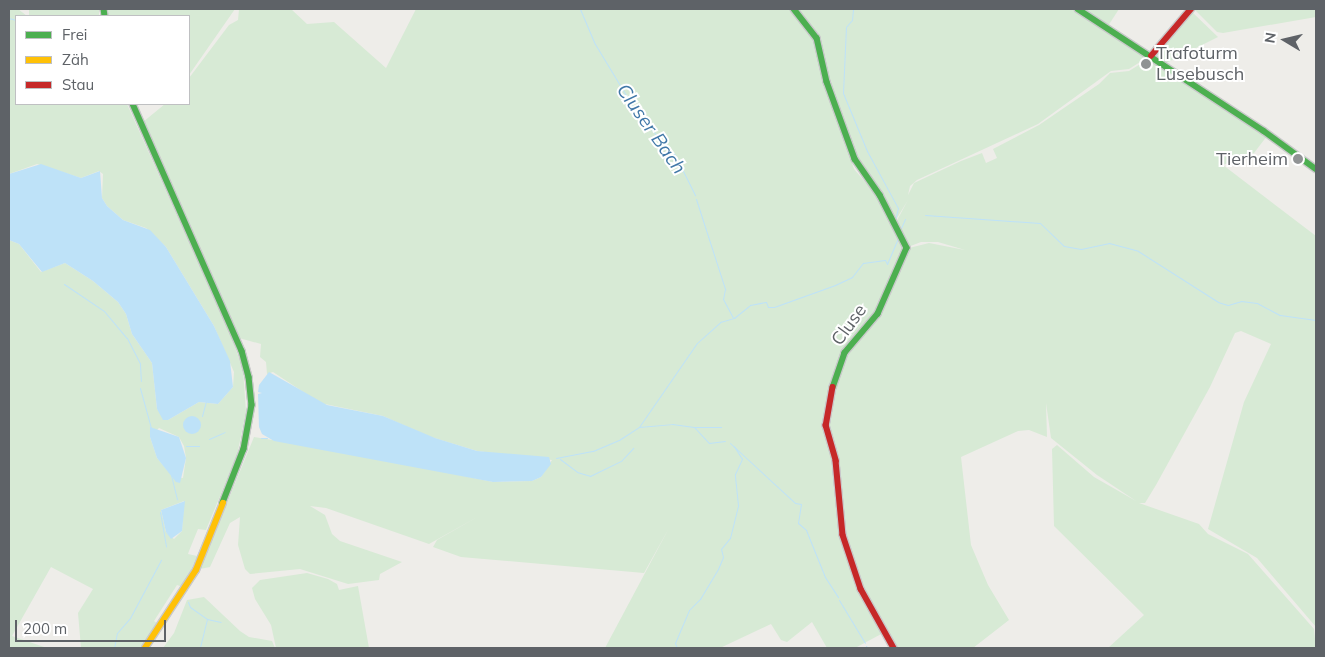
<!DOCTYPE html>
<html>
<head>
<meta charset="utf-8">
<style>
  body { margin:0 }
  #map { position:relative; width:1325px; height:657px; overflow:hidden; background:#eeede9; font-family:Mulish,sans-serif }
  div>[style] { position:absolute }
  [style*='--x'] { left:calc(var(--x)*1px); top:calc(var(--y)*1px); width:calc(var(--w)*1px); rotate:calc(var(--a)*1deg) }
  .green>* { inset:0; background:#d7ead5 }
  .water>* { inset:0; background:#bee2f8 }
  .round { border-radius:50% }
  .stream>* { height:1px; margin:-0.5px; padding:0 0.5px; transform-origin:0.5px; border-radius:0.5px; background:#bee2f8 }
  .roads { filter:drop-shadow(1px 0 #c9c9ca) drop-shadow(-1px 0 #c9c9ca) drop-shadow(0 1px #c9c9ca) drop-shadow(0 -1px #c9c9ca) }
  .fast>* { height:5.5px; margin:-2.75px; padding:0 2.75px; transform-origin:2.75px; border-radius:2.75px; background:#4caf50 }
  .slow>* { height:5.5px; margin:-2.75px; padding:0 2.75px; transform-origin:2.75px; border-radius:2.75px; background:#ffc107 }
  .jam>* { height:5.5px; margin:-2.75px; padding:0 2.75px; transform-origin:2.75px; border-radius:2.75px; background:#c62828 }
  .dots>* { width:14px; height:14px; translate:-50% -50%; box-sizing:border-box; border:2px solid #fff; border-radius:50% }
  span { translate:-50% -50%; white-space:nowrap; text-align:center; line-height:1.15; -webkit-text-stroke:4px #fff; paint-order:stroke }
  .poi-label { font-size:18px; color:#5e6267 }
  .left { translate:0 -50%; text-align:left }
  .right { translate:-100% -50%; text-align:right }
  .street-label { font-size:18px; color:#5e6267 }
  .water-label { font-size:19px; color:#4178a8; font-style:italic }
  .frame { position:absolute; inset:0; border:10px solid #5e6267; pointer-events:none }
  .legend { position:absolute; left:15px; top:15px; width:175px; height:90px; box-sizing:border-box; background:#fff; border:1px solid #bfc0c2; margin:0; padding:6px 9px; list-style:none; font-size:15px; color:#5e6267 }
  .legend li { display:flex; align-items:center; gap:10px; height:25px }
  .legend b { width:25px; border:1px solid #bfc0c2 }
  .north { position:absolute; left:1260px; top:15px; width:50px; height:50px; -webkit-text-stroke:4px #fff; paint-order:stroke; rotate:279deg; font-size:14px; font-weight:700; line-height:20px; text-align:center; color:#5e6267 }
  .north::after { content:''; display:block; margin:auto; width:18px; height:22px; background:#5e6267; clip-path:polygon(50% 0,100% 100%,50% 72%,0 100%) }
  .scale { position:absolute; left:15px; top:620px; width:151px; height:22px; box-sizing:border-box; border:2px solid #5e6267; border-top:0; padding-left:6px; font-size:15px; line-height:18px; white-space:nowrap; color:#5e6267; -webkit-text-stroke:4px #fff; paint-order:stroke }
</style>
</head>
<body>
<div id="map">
  <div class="green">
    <i style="clip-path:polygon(evenodd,9px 9px,18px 9px,27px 16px,16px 16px,16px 104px,127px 104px,230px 333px,243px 369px,246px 412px,237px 455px,206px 530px,198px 529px,189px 551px,188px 554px,197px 556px,185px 584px,183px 587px,177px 585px,154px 621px,158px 624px,142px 648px,81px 648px,78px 613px,93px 589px,51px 567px,12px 636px,47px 648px,9px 648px,9px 240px,19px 244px,41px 272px,65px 263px,93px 281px,118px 302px,126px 314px,132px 334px,152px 363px,157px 409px,168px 420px,199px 402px,218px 404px,233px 387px,234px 372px,214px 326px,166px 247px,146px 228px,123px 220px,107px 206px,102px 198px,103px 174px,99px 171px,81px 178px,37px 164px,9px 174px,9px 9px,159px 428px,179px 437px,184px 446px,186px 458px,183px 478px,173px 477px,157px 458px,150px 437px,159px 428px,9px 9px,184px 501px,182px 531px,174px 539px,166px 532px,161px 510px,184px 501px)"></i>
    <i style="clip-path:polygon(29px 9px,99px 9px,99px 16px,29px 16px)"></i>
    <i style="clip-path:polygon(106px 9px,235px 9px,189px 75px,189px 16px,107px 16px)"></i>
    <i style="clip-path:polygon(239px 9px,291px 9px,307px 24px,334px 22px,386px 68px,416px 9px,791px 9px,817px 45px,825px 86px,854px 169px,879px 198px,908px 254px,909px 248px,929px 243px,965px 250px,938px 242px,921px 242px,908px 247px,895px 224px,908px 200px,894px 223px,885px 204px,859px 169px,829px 90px,820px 43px,795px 9px,1074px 9px,1148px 57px,1129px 69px,1111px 71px,1038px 124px,917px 180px,910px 186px,908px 195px,914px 183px,961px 161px,982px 153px,986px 163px,997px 158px,993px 149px,1039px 125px,1099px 84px,1110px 73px,1129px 71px,1150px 58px,1267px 136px,1254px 153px,1223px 165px,1316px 236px,1316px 627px,1257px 558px,1208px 529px,1244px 402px,1271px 344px,1241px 331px,1235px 333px,1210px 387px,1156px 485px,1145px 503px,1139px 503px,1199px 524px,1208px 534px,1248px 554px,1314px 629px,1316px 648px,1108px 648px,1144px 615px,1054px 526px,1052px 449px,1057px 445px,1094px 477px,1136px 501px,1097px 475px,1051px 438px,1046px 403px,1047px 437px,1029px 430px,1018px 431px,961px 457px,971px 545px,988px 585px,1009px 620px,973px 648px,895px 648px,885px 632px,855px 648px,827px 648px,812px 622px,787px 642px,781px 640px,771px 624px,720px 648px,605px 648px,669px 528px,644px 573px,461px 557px,433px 547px,437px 540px,479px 516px,429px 544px,326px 508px,310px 506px,325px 515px,332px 534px,340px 541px,402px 562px,380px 574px,379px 580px,348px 584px,300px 569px,250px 574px,245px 569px,238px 545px,240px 517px,230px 523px,210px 567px,200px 569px,254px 437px,357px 454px,493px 482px,532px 481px,541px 477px,552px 460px,477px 451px,428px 436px,383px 416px,320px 403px,273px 372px,267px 374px,266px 362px,260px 357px,261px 344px,239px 338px,143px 122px,165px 104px,189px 104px,189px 78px,229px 25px,238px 20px)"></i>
    <i style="clip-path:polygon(1081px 9px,1119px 9px,1108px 26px)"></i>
    <i style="clip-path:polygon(1194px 9px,1316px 9px,1316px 17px,1223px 33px,1217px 32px)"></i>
    <i style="clip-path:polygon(1191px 11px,1218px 37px,1166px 63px,1153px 56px)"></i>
    <i style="clip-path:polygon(307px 573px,328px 579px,337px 584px,339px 590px,358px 586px,369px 648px,276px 648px,271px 625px,255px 599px,252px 588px,260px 580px)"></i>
    <i style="clip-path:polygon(204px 597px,240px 631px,249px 637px,272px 641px,275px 648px,163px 648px,174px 633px,187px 600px)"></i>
  </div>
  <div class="water">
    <i style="clip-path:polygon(41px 164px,81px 178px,100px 171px,102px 198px,107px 206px,123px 220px,150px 230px,166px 247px,214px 326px,230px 361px,233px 387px,218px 404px,199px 402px,168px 420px,163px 420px,157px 409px,152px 363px,132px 334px,126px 314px,118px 302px,93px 281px,65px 263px,42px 272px,19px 244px,9px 240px,9px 174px)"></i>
    <i style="clip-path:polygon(269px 372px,327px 405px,383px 416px,435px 438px,477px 451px,549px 457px,551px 464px,541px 477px,532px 481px,493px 482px,274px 441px,262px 434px,259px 427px,258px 394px,262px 393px,258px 392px,259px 385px)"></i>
    <i class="round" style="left:183px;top:416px;width:18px;height:18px"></i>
    <i style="clip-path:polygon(150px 427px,179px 437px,186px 458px,180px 483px,176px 482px,157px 458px,150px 437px)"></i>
    <i style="clip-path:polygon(185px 501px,182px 531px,171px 539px,166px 532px,161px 510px)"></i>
  </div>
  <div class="stream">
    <i style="--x:580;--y:9;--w:38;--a:67"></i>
    <i style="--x:595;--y:44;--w:83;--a:58.8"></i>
    <i style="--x:638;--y:115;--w:54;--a:47.2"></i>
    <i style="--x:675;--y:155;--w:45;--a:63.4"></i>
    <i style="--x:853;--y:9;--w:11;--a:95"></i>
    <i style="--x:852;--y:20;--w:9;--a:131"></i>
    <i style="--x:846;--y:27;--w:66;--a:92.6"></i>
    <i style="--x:843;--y:93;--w:63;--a:67.5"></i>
    <i style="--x:867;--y:151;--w:65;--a:61.5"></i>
    <i style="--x:898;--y:208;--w:12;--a:104"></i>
    <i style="--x:9;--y:18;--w:7;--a:16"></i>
    <i style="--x:696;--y:199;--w:95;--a:72.1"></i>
    <i style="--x:725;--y:289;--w:10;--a:101"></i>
    <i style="--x:723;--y:299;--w:21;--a:62"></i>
    <i style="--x:925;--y:215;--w:115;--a:4"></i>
    <i style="--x:1040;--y:223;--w:33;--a:44"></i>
    <i style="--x:1064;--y:246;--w:17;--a:10"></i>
    <i style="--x:1081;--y:249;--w:29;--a:-12"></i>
    <i style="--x:1109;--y:243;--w:30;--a:15"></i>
    <i style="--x:1138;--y:251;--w:95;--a:32.5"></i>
    <i style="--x:1218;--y:302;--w:10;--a:17"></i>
    <i style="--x:1228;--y:305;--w:14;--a:-17"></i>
    <i style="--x:1241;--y:301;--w:16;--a:7"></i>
    <i style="--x:1257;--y:303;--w:26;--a:28"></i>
    <i style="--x:1280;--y:315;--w:36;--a:8"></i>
    <i style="--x:901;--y:228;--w:10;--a:-66"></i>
    <i style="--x:64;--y:284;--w:48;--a:34"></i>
    <i style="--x:104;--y:311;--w:35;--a:50"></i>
    <i style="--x:127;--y:338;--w:29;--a:63"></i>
    <i style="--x:140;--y:364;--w:17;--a:87"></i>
    <i style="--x:140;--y:388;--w:41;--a:74.6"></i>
    <i style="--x:202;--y:416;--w:16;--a:-75"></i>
    <i style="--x:639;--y:427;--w:33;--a:-5"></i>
    <i style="--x:672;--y:424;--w:22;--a:8"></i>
    <i style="--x:694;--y:427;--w:22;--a:47"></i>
    <i style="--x:709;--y:443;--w:16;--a:-7"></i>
    <i style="--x:694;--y:427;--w:27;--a:0"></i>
    <i style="--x:261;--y:438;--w:6;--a:0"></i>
    <i style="--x:209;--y:439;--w:17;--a:-24"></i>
    <i style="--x:730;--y:443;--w:88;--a:42.7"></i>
    <i style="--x:795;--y:503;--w:6;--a:9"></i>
    <i style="--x:801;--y:504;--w:19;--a:99"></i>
    <i style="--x:798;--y:523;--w:11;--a:41"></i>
    <i style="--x:806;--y:530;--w:51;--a:68"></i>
    <i style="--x:825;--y:577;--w:24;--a:57"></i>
    <i style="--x:186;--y:446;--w:13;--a:0"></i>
    <i style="--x:556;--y:458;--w:38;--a:-11"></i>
    <i style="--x:593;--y:451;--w:28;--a:-23"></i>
    <i style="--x:619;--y:440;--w:24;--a:-33"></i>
    <i style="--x:639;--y:427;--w:102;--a:-55.4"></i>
    <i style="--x:697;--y:343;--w:31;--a:-42"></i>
    <i style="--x:720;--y:322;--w:15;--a:-16"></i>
    <i style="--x:734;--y:318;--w:21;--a:-39"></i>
    <i style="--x:750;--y:305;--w:16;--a:-11"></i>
    <i style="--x:766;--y:302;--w:5;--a:68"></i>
    <i style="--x:768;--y:307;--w:6;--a:0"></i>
    <i style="--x:774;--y:307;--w:65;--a:-19.8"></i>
    <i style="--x:835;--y:285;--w:19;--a:-25"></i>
    <i style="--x:852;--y:277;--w:18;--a:-52"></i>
    <i style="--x:863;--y:263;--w:22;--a:-8"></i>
    <i style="--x:885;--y:260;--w:4;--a:63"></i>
    <i style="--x:887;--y:264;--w:28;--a:-67"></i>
    <i style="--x:560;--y:459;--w:21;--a:37"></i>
    <i style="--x:577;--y:472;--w:14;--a:17"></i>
    <i style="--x:590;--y:476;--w:34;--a:-26"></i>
    <i style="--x:621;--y:461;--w:18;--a:-47"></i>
    <i style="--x:171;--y:475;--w:25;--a:76"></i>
    <i style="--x:160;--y:512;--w:35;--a:80"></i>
    <i style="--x:839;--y:600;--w:50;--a:58.8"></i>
    <i style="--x:188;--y:602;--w:5;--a:68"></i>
    <i style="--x:190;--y:607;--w:21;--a:35"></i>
    <i style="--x:207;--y:619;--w:30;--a:104"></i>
    <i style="--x:207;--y:619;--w:14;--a:12"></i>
    <i style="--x:866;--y:646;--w:3;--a:45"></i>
    <i style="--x:114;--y:648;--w:15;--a:-79"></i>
    <i style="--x:117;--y:633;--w:20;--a:-49"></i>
    <i style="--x:130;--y:618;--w:66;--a:-61.9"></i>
    <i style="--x:677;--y:648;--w:5;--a:-112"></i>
    <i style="--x:675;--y:643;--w:36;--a:-67"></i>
    <i style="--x:689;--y:610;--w:16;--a:-45"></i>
    <i style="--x:700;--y:599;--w:35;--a:-59"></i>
    <i style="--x:718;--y:569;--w:13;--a:-67"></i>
    <i style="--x:723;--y:557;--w:8;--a:-104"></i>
    <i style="--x:721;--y:549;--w:14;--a:-51"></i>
    <i style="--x:730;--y:538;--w:34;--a:-76"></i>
    <i style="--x:738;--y:505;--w:31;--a:-96"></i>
    <i style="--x:735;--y:474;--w:17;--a:-65"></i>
    <i style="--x:742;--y:459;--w:15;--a:-122"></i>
  </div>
  <div class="roads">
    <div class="fast">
      <i style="--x:104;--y:9;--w:7;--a:82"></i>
      <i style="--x:794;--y:9;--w:37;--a:52"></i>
      <i style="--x:817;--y:38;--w:45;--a:77.2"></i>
      <i style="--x:827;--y:82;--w:82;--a:70"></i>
      <i style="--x:855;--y:159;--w:44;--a:55.2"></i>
      <i style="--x:880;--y:195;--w:59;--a:63"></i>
      <i style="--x:907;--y:248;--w:72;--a:113.7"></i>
      <i style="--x:878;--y:314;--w:51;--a:130.2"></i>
      <i style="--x:845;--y:353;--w:36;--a:109"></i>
      <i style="--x:1078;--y:9;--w:222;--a:33.3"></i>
      <i style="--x:1264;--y:131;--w:64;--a:36.2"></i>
      <i style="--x:133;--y:104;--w:270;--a:66.2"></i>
      <i style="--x:242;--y:351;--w:27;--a:75"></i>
      <i style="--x:249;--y:377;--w:28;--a:84"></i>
      <i style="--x:252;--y:405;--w:45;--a:100.3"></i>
      <i style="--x:244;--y:449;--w:58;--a:111.3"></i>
    </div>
    <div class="slow">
      <i style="--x:145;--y:648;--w:93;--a:-56.8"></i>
      <i style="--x:196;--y:570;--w:72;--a:-68.1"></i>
    </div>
    <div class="jam">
      <i style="--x:1151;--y:56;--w:62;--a:-49.6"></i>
      <i style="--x:833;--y:387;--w:39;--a:100"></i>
      <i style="--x:826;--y:425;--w:37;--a:74"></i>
      <i style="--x:836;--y:461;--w:74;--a:84.6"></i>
      <i style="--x:843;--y:535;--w:57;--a:71.6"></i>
      <i style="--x:861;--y:589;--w:68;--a:60.8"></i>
    </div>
  </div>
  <div class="dots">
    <i style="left:1146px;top:64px;background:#909394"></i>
    <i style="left:1298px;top:159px;background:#909394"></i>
  </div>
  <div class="poi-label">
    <span class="left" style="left:1156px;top:64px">Trafoturm<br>Lusebusch</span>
    <span class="right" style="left:1288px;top:159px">Tierheim</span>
  </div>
  <div class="street-label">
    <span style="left:849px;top:325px;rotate:-54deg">Cluse</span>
  </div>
  <div class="water-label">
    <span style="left:651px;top:129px;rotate:55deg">Cluser Bach</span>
  </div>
  <div class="frame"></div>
  <ul class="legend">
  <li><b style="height:6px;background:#4caf50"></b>Frei</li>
  <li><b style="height:6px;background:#ffc107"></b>Zäh</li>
  <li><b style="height:6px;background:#c62828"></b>Stau</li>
  </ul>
  <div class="north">N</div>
  <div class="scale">200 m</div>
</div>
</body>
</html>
